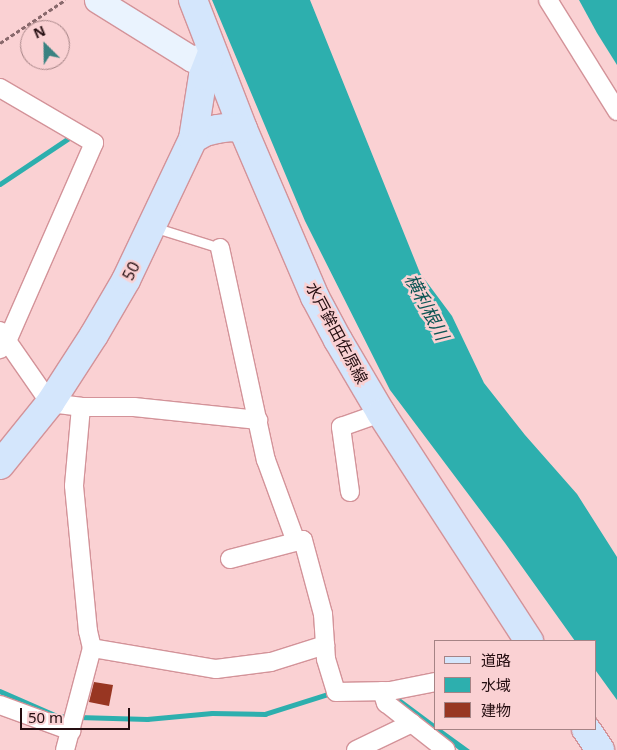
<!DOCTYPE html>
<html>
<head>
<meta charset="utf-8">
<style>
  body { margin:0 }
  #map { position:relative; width:617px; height:750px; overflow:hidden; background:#fad1d3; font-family:"Noto Sans","Noto Sans JP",sans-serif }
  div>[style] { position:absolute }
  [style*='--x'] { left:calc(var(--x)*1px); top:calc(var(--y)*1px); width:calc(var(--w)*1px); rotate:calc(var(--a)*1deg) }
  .water>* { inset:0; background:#2dafae }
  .stream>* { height:4.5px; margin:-2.25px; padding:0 2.25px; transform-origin:2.25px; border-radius:2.25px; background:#2dafae }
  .building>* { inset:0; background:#983622 }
  .path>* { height:2.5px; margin-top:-1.25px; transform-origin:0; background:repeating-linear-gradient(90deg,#89696c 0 4px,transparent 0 6.5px) }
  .roads { filter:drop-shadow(1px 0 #d39399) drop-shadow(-1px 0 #d39399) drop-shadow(0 1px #d39399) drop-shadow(0 -1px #d39399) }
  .lane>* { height:9px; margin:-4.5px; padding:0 4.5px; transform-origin:4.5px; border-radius:4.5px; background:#fff }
  .street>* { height:18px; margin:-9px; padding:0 9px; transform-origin:9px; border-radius:9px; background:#fff }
  .secondary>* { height:25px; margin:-12.5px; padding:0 12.5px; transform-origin:12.5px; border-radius:12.5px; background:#eaf3fe }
  .primary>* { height:28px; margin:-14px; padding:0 14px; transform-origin:14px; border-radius:14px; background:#d4e6fc }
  span { translate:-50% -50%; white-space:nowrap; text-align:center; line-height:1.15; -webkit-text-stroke:5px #fad1d3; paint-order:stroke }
  .street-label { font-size:16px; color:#250e11 }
  .water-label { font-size:18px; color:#0c5554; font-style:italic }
  .legend { position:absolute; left:434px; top:640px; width:162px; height:90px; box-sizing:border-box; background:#fad1d3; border:1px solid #a58385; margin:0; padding:6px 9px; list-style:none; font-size:15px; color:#250e11 }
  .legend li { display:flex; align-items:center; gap:10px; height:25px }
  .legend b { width:25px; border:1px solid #a58385 }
  .north { position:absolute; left:20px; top:20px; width:50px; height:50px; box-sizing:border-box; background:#fad1d3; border:1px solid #a58385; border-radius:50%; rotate:337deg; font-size:14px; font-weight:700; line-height:20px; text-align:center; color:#250e11 }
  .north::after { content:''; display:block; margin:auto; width:18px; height:22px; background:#3a8281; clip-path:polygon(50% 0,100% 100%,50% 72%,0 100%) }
  .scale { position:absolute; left:20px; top:708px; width:110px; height:22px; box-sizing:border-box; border:2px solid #250e11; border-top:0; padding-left:6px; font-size:15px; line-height:18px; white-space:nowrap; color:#250e11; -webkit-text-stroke:4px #fad1d3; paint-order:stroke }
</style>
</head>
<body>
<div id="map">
  <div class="water">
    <i style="clip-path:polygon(212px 0,310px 0,420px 273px,452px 316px,484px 383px,525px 435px,577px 494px,617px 557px,617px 700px,596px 671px,596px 641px,575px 641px,505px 543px,390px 390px,305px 221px)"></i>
    <i style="clip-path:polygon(579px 0,617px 0,617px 65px,597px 33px)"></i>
    <i style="clip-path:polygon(328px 690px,393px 693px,436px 725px,436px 729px,441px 729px,470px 750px,459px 750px,388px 697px,329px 698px)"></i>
  </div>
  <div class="stream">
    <i style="--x:0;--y:184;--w:83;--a:-33.7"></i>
    <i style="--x:0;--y:691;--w:62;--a:23.7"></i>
    <i style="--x:57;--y:716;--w:13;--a:4"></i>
    <i style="--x:78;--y:717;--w:69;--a:1.7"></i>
    <i style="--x:147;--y:719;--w:65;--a:-5.3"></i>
    <i style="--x:212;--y:713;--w:53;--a:1.1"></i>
    <i style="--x:265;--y:714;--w:66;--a:-17.6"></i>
  </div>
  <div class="building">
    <i style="clip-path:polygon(94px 682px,113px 685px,109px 706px,89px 702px)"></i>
  </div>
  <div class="path">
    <i style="--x:0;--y:43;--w:78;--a:-33.5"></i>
  </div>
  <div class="roads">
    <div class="lane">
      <i style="--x:153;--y:227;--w:70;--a:17.4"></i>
    </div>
    <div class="street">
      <i style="--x:548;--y:0;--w:131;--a:58.1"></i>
      <i style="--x:0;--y:88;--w:109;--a:30.3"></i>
      <i style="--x:94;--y:143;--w:216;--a:113.7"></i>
      <i style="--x:7;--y:341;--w:11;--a:131"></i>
      <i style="--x:220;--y:248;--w:217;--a:77.8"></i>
      <i style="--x:266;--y:460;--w:87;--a:69.9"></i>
      <i style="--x:0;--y:331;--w:88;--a:55.2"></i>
      <i style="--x:50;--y:403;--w:31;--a:7"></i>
      <i style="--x:81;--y:407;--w:53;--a:0"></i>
      <i style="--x:134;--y:407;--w:125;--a:6"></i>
      <i style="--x:81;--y:407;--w:79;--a:95.1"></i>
      <i style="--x:74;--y:486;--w:146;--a:84.5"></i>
      <i style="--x:88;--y:631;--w:17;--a:77"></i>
      <i style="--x:350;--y:492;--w:66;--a:-97.9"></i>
      <i style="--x:341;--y:427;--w:42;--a:-19.3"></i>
      <i style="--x:230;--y:559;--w:75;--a:-14.6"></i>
      <i style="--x:303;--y:540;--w:77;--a:74.9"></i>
      <i style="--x:323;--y:614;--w:45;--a:86.2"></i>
      <i style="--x:326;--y:659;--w:34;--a:73"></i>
      <i style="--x:336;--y:692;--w:54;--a:-1.1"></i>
      <i style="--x:390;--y:691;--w:47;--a:-11.1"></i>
      <i style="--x:382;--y:691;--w:13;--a:72"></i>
      <i style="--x:386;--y:703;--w:76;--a:38.1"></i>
      <i style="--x:0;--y:705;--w:76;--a:20.1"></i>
      <i style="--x:65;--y:750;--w:106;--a:-75.2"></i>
      <i style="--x:92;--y:648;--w:126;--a:9.6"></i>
      <i style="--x:216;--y:669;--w:55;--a:-7.3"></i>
      <i style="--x:271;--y:662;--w:57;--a:-17.5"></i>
      <i style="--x:356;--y:750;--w:62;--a:-25.7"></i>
    </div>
    <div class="secondary">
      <i style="--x:97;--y:0;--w:112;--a:31.8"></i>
      <i style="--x:192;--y:59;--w:21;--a:-17"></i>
    </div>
    <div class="primary">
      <i style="--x:193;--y:0;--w:138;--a:68.8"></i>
      <i style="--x:243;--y:129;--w:183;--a:66.8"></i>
      <i style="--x:315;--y:297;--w:49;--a:61.9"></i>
      <i style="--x:338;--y:340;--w:85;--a:59.5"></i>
      <i style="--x:381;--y:413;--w:272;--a:57"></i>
      <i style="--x:193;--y:139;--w:14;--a:-30"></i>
      <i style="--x:205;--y:132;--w:12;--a:-14"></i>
      <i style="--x:217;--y:129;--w:14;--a:-8"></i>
      <i style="--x:231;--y:127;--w:12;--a:9"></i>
      <i style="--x:0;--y:465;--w:80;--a:-51.1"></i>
      <i style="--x:50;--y:403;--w:81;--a:-57.1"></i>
      <i style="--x:94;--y:335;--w:64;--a:-59.8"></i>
      <i style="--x:126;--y:280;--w:156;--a:-64.6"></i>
      <i style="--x:193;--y:139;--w:64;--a:-81"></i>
      <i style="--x:203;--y:76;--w:25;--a:-69"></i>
      <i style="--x:586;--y:729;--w:25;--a:56"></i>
    </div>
  </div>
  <div class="street-label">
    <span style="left:131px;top:271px;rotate:-63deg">50</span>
    <span style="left:337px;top:333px;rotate:62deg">水戸鉾田佐原線</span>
  </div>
  <div class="water-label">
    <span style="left:427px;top:307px;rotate:62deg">横利根川</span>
  </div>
  <ul class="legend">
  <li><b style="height:6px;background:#d4e6fc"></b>道路</li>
  <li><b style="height:14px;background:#2dafae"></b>水域</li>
  <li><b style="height:14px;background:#983622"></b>建物</li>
  </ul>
  <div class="north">N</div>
  <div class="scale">50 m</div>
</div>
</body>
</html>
